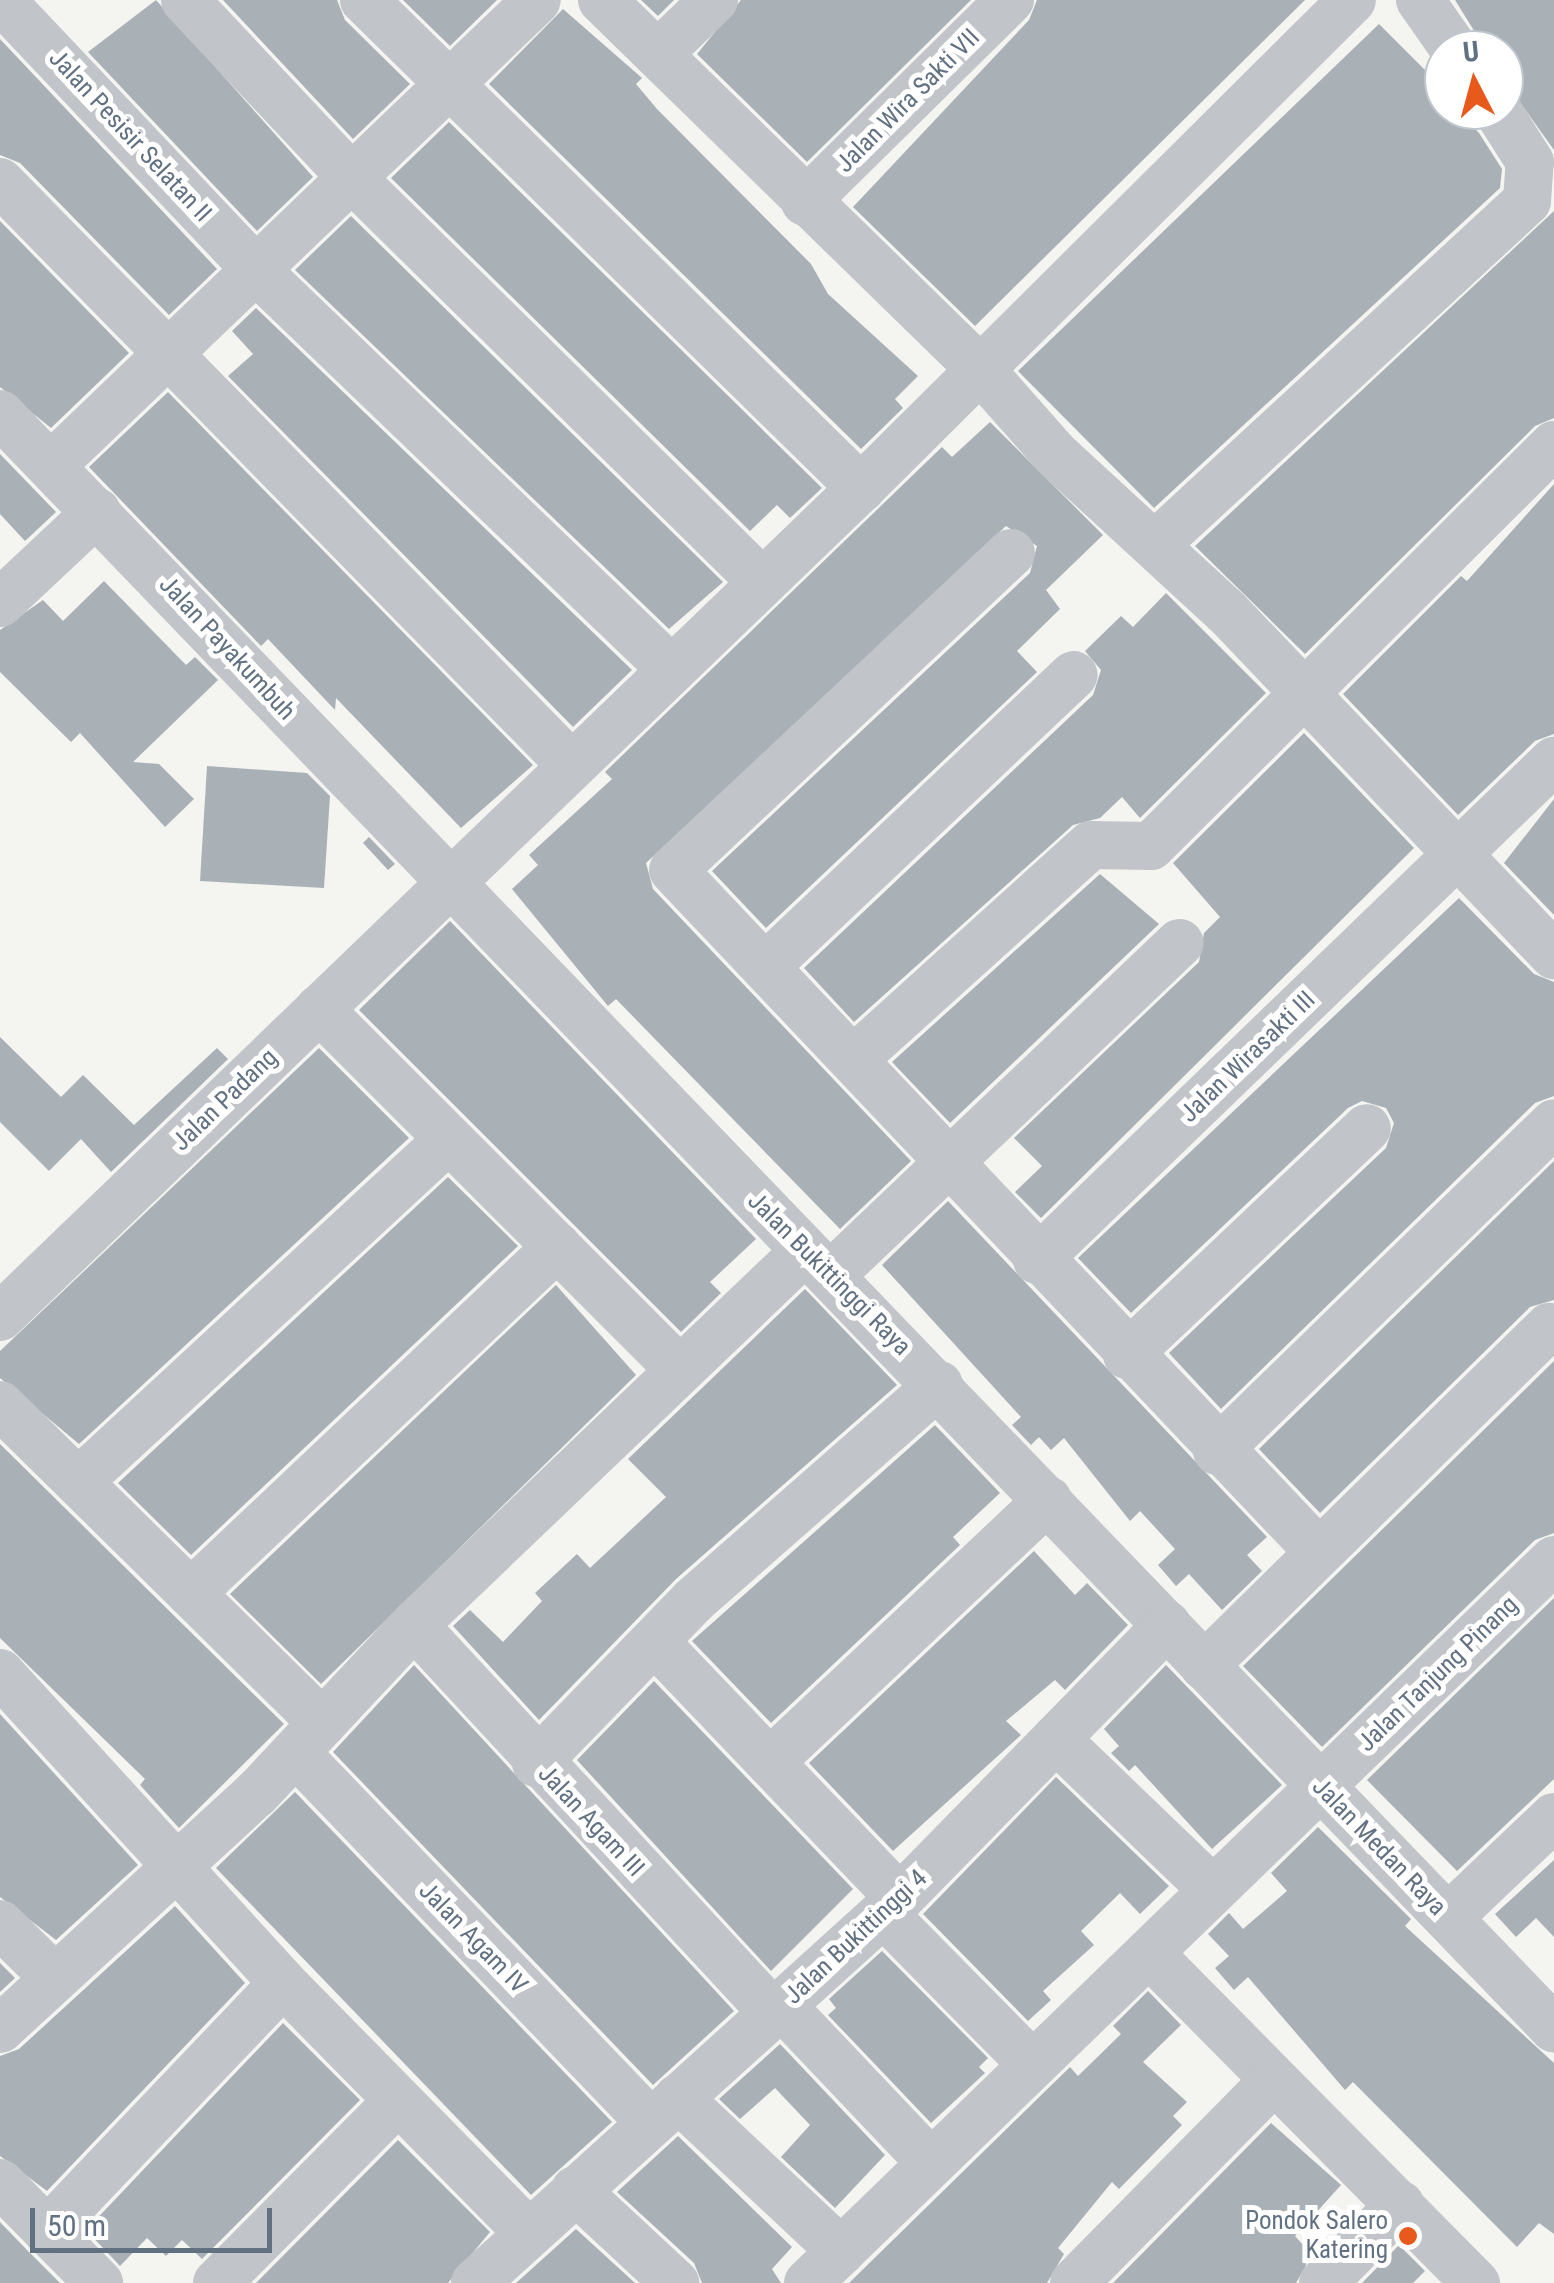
<!DOCTYPE html>
<html>
<head>
<meta charset="utf-8">
<style>
  body { margin:0 }
  #map { position:relative; width:1554px; height:2283px; overflow:hidden; background:#f4f4f0; font-family:"Roboto Condensed",sans-serif }
  div>[style] { position:absolute }
  [style*='--x'] { left:calc(var(--x)*1px); top:calc(var(--y)*1px); width:calc(var(--w)*1px); rotate:calc(var(--a)*1deg) }
  .building>* { inset:0; background:#a9b0b6 }
  .minor>* { height:48px; margin:-24px; padding:0 24px; transform-origin:24px; border-radius:24px; background:#c1c4c8 }
  .dots>* { width:28px; height:28px; translate:-50% -50%; box-sizing:border-box; border:5px solid #fff; border-radius:50% }
  span { translate:-50% -50%; white-space:nowrap; text-align:center; line-height:1.15; -webkit-text-stroke:10px #fff; paint-order:stroke }
  .street-label { font-size:25px; color:#627182 }
  .poi-label { font-size:25px; color:#627182 }
  .right { translate:-100% -50%; text-align:right }
  .north { position:absolute; left:1424px; top:30px; width:100px; height:100px; box-sizing:border-box; background:#fff; border:2px solid #c0c6cd; border-radius:50%; rotate:354deg; font-size:28px; font-weight:700; line-height:40px; text-align:center; color:#627182 }
  .north::after { content:''; display:block; margin:auto; width:35px; height:45px; background:#e75a1c; clip-path:polygon(50% 0,100% 100%,50% 72%,0 100%) }
  .scale { position:absolute; left:30px; top:2208px; width:242px; height:45px; box-sizing:border-box; border:5px solid #627182; border-top:0; padding-left:12px; font-size:30px; line-height:35px; white-space:nowrap; color:#627182; -webkit-text-stroke:8px #fff; paint-order:stroke }
</style>
</head>
<body>
<div id="map">
  <div class="building">
    <i style="clip-path:polygon(156px 0,313px 177px,257px 231px,88px 52px)"></i>
    <i style="clip-path:polygon(223px 0,337px 0,345px 20px,410px 84px,353px 139px)"></i>
    <i style="clip-path:polygon(403px 0,497px 0,450px 46px)"></i>
    <i style="clip-path:polygon(641px 0,674px 0,658px 16px)"></i>
    <i style="clip-path:polygon(741px 0,971px 0,807px 162px,697px 54px)"></i>
    <i style="clip-path:polygon(1037px 0,1305px 0,975px 326px,853px 207px,1029px 20px)"></i>
    <i style="clip-path:polygon(1455px 0,1554px 0,1554px 150px,1504px 80px,1504px 50px,1486px 50px)"></i>
    <i style="clip-path:polygon(563px 9px,642px 78px,636px 84px,657px 109px,811px 264px,828px 294px,918px 376px,895px 399px,903px 408px,861px 449px,489px 84px)"></i>
    <i style="clip-path:polygon(1379px 24px,1444px 89px,1444px 110px,1457px 110px,1479px 133px,1502px 169px,1500px 188px,1154px 508px,1018px 371px)"></i>
    <i style="clip-path:polygon(0 39px,217px 269px,169px 315px,20px 163px,0 155px)"></i>
    <i style="clip-path:polygon(449px 122px,822px 488px,790px 518px,777px 505px,750px 531px,391px 178px)"></i>
    <i style="clip-path:polygon(1554px 211px,1554px 418px,1535px 426px,1305px 654px,1195px 546px)"></i>
    <i style="clip-path:polygon(351px 216px,723px 582px,669px 629px,295px 270px)"></i>
    <i style="clip-path:polygon(0 221px,129px 353px,51px 428px,0 387px)"></i>
    <i style="clip-path:polygon(256px 308px,632px 670px,573px 727px,228px 376px,253px 354px,232px 331px)"></i>
    <i style="clip-path:polygon(168px 392px,533px 765px,461px 828px,336px 698px,335px 710px,268px 639px,261px 646px,89px 467px)"></i>
    <i style="clip-path:polygon(990px 422px,1103px 535px,1046px 590px,1060px 609px,1017px 651px,1037px 672px,766px 928px,712px 871px,1030px 573px,1037px 546px,1006px 526px,646px 863px,653px 889px,911px 1161px,840px 1229px,616px 999px,608px 1006px,512px 889px,538px 865px,529px 855px,612px 779px,605px 772px,942px 447px,952px 457px)"></i>
    <i style="clip-path:polygon(0 454px,56px 512px,25px 541px,0 514px)"></i>
    <i style="clip-path:polygon(1554px 484px,1554px 734px,1535px 741px,1458px 815px,1343px 694px,1461px 576px,1467px 581px)"></i>
    <i style="clip-path:polygon(104px 581px,186px 665px,195px 657px,218px 680px,133px 762px,159px 764px,194px 799px,165px 827px,80px 733px,71px 742px,0 672px,0 630px,43px 600px,63px 621px)"></i>
    <i style="clip-path:polygon(1166px 593px,1266px 693px,1140px 818px,1122px 797px,1100px 818px,1073px 825px,854px 1022px,804px 968px,1093px 695px,1101px 670px,1085px 651px,1121px 616px,1133px 627px)"></i>
    <i style="clip-path:polygon(1304px 733px,1414px 848px,1041px 1218px,1015px 1192px,1042px 1166px,1014px 1138px,1199px 962px,1204px 933px,1220px 917px,1173px 863px)"></i>
    <i style="clip-path:polygon(207px 766px,307px 773px,330px 796px,324px 888px,200px 881px)"></i>
    <i style="clip-path:polygon(1554px 799px,1554px 915px,1504px 863px)"></i>
    <i style="clip-path:polygon(369px 837px,395px 864px,388px 870px,363px 843px)"></i>
    <i style="clip-path:polygon(1100px 874px,1159px 924px,950px 1123px,892px 1062px)"></i>
    <i style="clip-path:polygon(1459px 898px,1534px 974px,1554px 982px,1554px 1096px,1535px 1103px,1221px 1409px,1169px 1353px,1386px 1148px,1394px 1123px,1386px 1108px,1362px 1101px,1348px 1108px,1131px 1313px,1078px 1258px)"></i>
    <i style="clip-path:polygon(450px 921px,756px 1239px,710px 1282px,721px 1293px,681px 1332px,359px 1010px)"></i>
    <i style="clip-path:polygon(0 1037px,61px 1097px,83px 1075px,134px 1125px,217px 1048px,228px 1059px,111px 1172px,81px 1139px,49px 1171px,0 1122px)"></i>
    <i style="clip-path:polygon(319px 1048px,409px 1138px,79px 1444px,0 1378px,0 1351px)"></i>
    <i style="clip-path:polygon(1554px 1161px,1554px 1300px,1530px 1307px,1320px 1513px,1259px 1449px)"></i>
    <i style="clip-path:polygon(448px 1177px,518px 1246px,191px 1555px,118px 1483px)"></i>
    <i style="clip-path:polygon(948px 1201px,1267px 1537px,1247px 1555px,1262px 1571px,1222px 1610px,1189px 1574px,1176px 1586px,1158px 1565px,1175px 1549px,1140px 1511px,1130px 1521px,1064px 1438px,1051px 1450px,1039px 1437px,1031px 1445px,1012px 1425px,1021px 1417px,882px 1265px)"></i>
    <i style="clip-path:polygon(556px 1285px,636px 1375px,321px 1684px,230px 1594px)"></i>
    <i style="clip-path:polygon(805px 1289px,897px 1385px,676px 1579px,539px 1720px,453px 1626px,470px 1610px,503px 1642px,542px 1601px,535px 1593px,577px 1554px,590px 1568px,666px 1497px,628px 1459px)"></i>
    <i style="clip-path:polygon(1554px 1361px,1554px 1533px,1535px 1540px,1322px 1747px,1243px 1666px)"></i>
    <i style="clip-path:polygon(935px 1425px,1000px 1493px,953px 1537px,960px 1545px,771px 1723px,692px 1641px)"></i>
    <i style="clip-path:polygon(0 1444px,284px 1724px,179px 1828px,140px 1785px,145px 1779px,0 1638px)"></i>
    <i style="clip-path:polygon(1034px 1551px,1075px 1595px,1087px 1583px,1128px 1625px,1065px 1690px,1055px 1680px,1006px 1721px,1021px 1735px,893px 1851px,809px 1763px)"></i>
    <i style="clip-path:polygon(1554px 1598px,1554px 1779px,1457px 1871px,1367px 1780px)"></i>
    <i style="clip-path:polygon(414px 1665px,734px 2011px,653px 2085px,333px 1752px)"></i>
    <i style="clip-path:polygon(1166px 1665px,1282px 1785px,1212px 1849px,1135px 1765px,1129px 1771px,1111px 1753px,1119px 1746px,1104px 1729px)"></i>
    <i style="clip-path:polygon(654px 1681px,853px 1889px,771px 1971px,577px 1760px)"></i>
    <i style="clip-path:polygon(0 1714px,138px 1865px,56px 1940px,0 1897px)"></i>
    <i style="clip-path:polygon(1056px 1777px,1169px 1886px,1140px 1914px,1120px 1893px,1081px 1931px,1094px 1945px,1043px 1991px,1051px 2000px,1028px 2021px,923px 1914px)"></i>
    <i style="clip-path:polygon(295px 1792px,612px 2122px,531px 2195px,216px 1868px)"></i>
    <i style="clip-path:polygon(1318px 1827px,1411px 1919px,1405px 1926px,1554px 2063px,1554px 2234px,1539px 2223px,1517px 2247px,1353px 2082px,1345px 2090px,1248px 1977px,1234px 1990px,1215px 1968px,1229px 1956px,1208px 1934px,1229px 1913px,1243px 1929px,1287px 1891px,1271px 1873px)"></i>
    <i style="clip-path:polygon(1554px 1860px,1554px 1937px,1536px 1918px,1516px 1937px,1495px 1914px)"></i>
    <i style="clip-path:polygon(175px 1906px,245px 1983px,47px 2191px,0 2156px,0 2056px,19px 2049px)"></i>
    <i style="clip-path:polygon(882px 1951px,988px 2058px,979px 2067px,985px 2073px,931px 2123px,828px 2015px,836px 2008px,829px 1999px)"></i>
    <i style="clip-path:polygon(0 1963px,15px 1978px,0 1992px)"></i>
    <i style="clip-path:polygon(1148px 1991px,1181px 2025px,1143px 2062px,1187px 2102px,1173px 2116px,1182px 2125px,1119px 2189px,1112px 2182px,1058px 2248px,1064px 2254px,1047px 2283px,849px 2283px,1070px 2067px,1078px 2076px,1121px 2034px,1113px 2026px)"></i>
    <i style="clip-path:polygon(283px 2023px,360px 2100px,202px 2259px,182px 2240px,166px 2256px,147px 2238px,120px 2266px,86px 2230px)"></i>
    <i style="clip-path:polygon(780px 2044px,885px 2155px,835px 2208px,781px 2157px,810px 2125px,775px 2088px,740px 2119px,719px 2099px)"></i>
    <i style="clip-path:polygon(1271px 2123px,1341px 2185px,1295px 2236px,1312px 2255px,1296px 2283px,1113px 2283px)"></i>
    <i style="clip-path:polygon(678px 2136px,792px 2247px,772px 2269px,781px 2283px,702px 2283px,694px 2263px,617px 2192px)"></i>
    <i style="clip-path:polygon(398px 2140px,490px 2232px,448px 2283px,256px 2283px)"></i>
    <i style="clip-path:polygon(0 2222px,27px 2250px,60px 2283px,0 2283px)"></i>
    <i style="clip-path:polygon(576px 2229px,635px 2283px,516px 2283px)"></i>
    <i style="clip-path:polygon(1399px 2245px,1425px 2271px,1413px 2283px,1362px 2283px)"></i>
  </div>
  <div class="minor">
    <i style="--x:1;--y:0;--w:374;--a:46.6"></i>
    <i style="--x:258;--y:272;--w:574;--a:43.87"></i>
    <i style="--x:185;--y:0;--w:245;--a:46.8"></i>
    <i style="--x:353;--y:179;--w:574;--a:44.58"></i>
    <i style="--x:364;--y:0;--w:697;--a:44.48"></i>
    <i style="--x:602;--y:0;--w:527;--a:44.31"></i>
    <i style="--x:979;--y:368;--w:116;--a:48.5"></i>
    <i style="--x:1056;--y:455;--w:232;--a:42.6"></i>
    <i style="--x:1227;--y:612;--w:474;--a:46.4"></i>
    <i style="--x:1420;--y:0;--w:61;--a:55"></i>
    <i style="--x:658;--y:54;--w:78;--a:-44"></i>
    <i style="--x:0;--y:182;--w:817;--a:45.59"></i>
    <i style="--x:805;--y:202;--w:288;--a:-44.6"></i>
    <i style="--x:0;--y:414;--w:2241;--a:46.09"></i>
    <i style="--x:53;--y:464;--w:670;--a:-43.79"></i>
    <i style="--x:1156;--y:544;--w:505;--a:-42.75"></i>
    <i style="--x:1527;--y:201;--w:39;--a:-86"></i>
    <i style="--x:1530;--y:162;--w:62;--a:-122.4"></i>
    <i style="--x:1011;--y:553;--w:463;--a:136.8"></i>
    <i style="--x:673;--y:870;--w:937;--a:46.56"></i>
    <i style="--x:0;--y:603;--w:133;--a:-43.2"></i>
    <i style="--x:767;--y:965;--w:422;--a:-43.4"></i>
    <i style="--x:319;--y:1009;--w:509;--a:45"></i>
    <i style="--x:854;--y:1059;--w:319;--a:-42.1"></i>
    <i style="--x:1091;--y:845;--w:60;--a:1"></i>
    <i style="--x:1151;--y:846;--w:569;--a:-44.86"></i>
    <i style="--x:1037;--y:1260;--w:719;--a:-43.99"></i>
    <i style="--x:832;--y:1274;--w:480;--a:-43.6"></i>
    <i style="--x:0;--y:1317;--w:1195;--a:-43.92"></i>
    <i style="--x:861;--y:488;--w:692;--a:-44.82"></i>
    <i style="--x:1127;--y:1355;--w:330;--a:-43.4"></i>
    <i style="--x:0;--y:1405;--w:453;--a:44.6"></i>
    <i style="--x:1217;--y:1451;--w:470;--a:-44.2"></i>
    <i style="--x:78;--y:1482;--w:505;--a:-42.75"></i>
    <i style="--x:191;--y:1593;--w:504;--a:-43.39"></i>
    <i style="--x:414;--y:1625;--w:529;--a:47.22"></i>
    <i style="--x:655;--y:1642;--w:354;--a:46.3"></i>
    <i style="--x:1204;--y:1666;--w:484;--a:-44.5"></i>
    <i style="--x:0;--y:1673;--w:420;--a:47.6"></i>
    <i style="--x:283;--y:1983;--w:349;--a:45.5"></i>
    <i style="--x:1056;--y:1739;--w:218;--a:43.9"></i>
    <i style="--x:296;--y:1753;--w:511;--a:46.19"></i>
    <i style="--x:770;--y:1762;--w:382;--a:-43.3"></i>
    <i style="--x:536;--y:1763;--w:227;--a:-45.9"></i>
    <i style="--x:694;--y:1600;--w:326;--a:-41.3"></i>
    <i style="--x:883;--y:1913;--w:208;--a:45.4"></i>
    <i style="--x:1449;--y:1917;--w:145;--a:-43.6"></i>
    <i style="--x:0;--y:1924;--w:76;--a:44.5"></i>
    <i style="--x:1149;--y:1953;--w:465;--a:45.3"></i>
    <i style="--x:782;--y:2006;--w:214;--a:46.5"></i>
    <i style="--x:0;--y:2029;--w:348;--a:-42.6"></i>
    <i style="--x:256;--y:1794;--w:231;--a:-46.9"></i>
    <i style="--x:414;--y:1625;--w:541;--a:-43.73"></i>
    <i style="--x:678;--y:2098;--w:224;--a:43.2"></i>
    <i style="--x:0;--y:2183;--w:141;--a:45.3"></i>
    <i style="--x:575;--y:2190;--w:137;--a:42.9"></i>
    <i style="--x:47;--y:2231;--w:342;--a:-46.4"></i>
    <i style="--x:217;--y:2283;--w:255;--a:-45.2"></i>
    <i style="--x:475;--y:2283;--w:573;--a:-42.17"></i>
    <i style="--x:900;--y:1898;--w:382;--a:-45.6"></i>
    <i style="--x:808;--y:2283;--w:1039;--a:-44.1"></i>
    <i style="--x:1074;--y:2283;--w:284;--a:-45.4"></i>
    <i style="--x:1323;--y:2283;--w:110;--a:-45.4"></i>
  </div>
  <div class="dots">
    <i style="left:1408px;top:2236px;background:#e75a1c"></i>
  </div>
  <div class="street-label">
    <span style="left:908px;top:101px;rotate:-45deg">Jalan Wira Sakti VII</span>
    <span style="left:130px;top:136px;rotate:47deg">Jalan Pesisir Selatan II</span>
    <span style="left:227px;top:648px;rotate:47deg">Jalan Payakumbuh</span>
    <span style="left:1248px;top:1057px;rotate:-44deg">Jalan Wirasakti III</span>
    <span style="left:225px;top:1100px;rotate:-44deg">Jalan Padang</span>
    <span style="left:829px;top:1274px;rotate:45deg">Jalan Bukittinggi Raya</span>
    <span style="left:1438px;top:1674px;rotate:-44deg">Jalan Tanjung Pinang</span>
    <span style="left:591px;top:1821px;rotate:47deg">Jalan Agam III</span>
    <span style="left:1379px;top:1847px;rotate:46deg">Jalan Medan Raya</span>
    <span style="left:856px;top:1937px;rotate:-43deg">Jalan Bukittinggi 4</span>
    <span style="left:473px;top:1938px;rotate:46deg">Jalan Agam IV</span>
  </div>
  <div class="poi-label">
    <span class="right" style="left:1388px;top:2236px">Pondok Salero<br>Katering</span>
  </div>
  <div class="north">U</div>
  <div class="scale">50 m</div>
</div>
</body>
</html>
